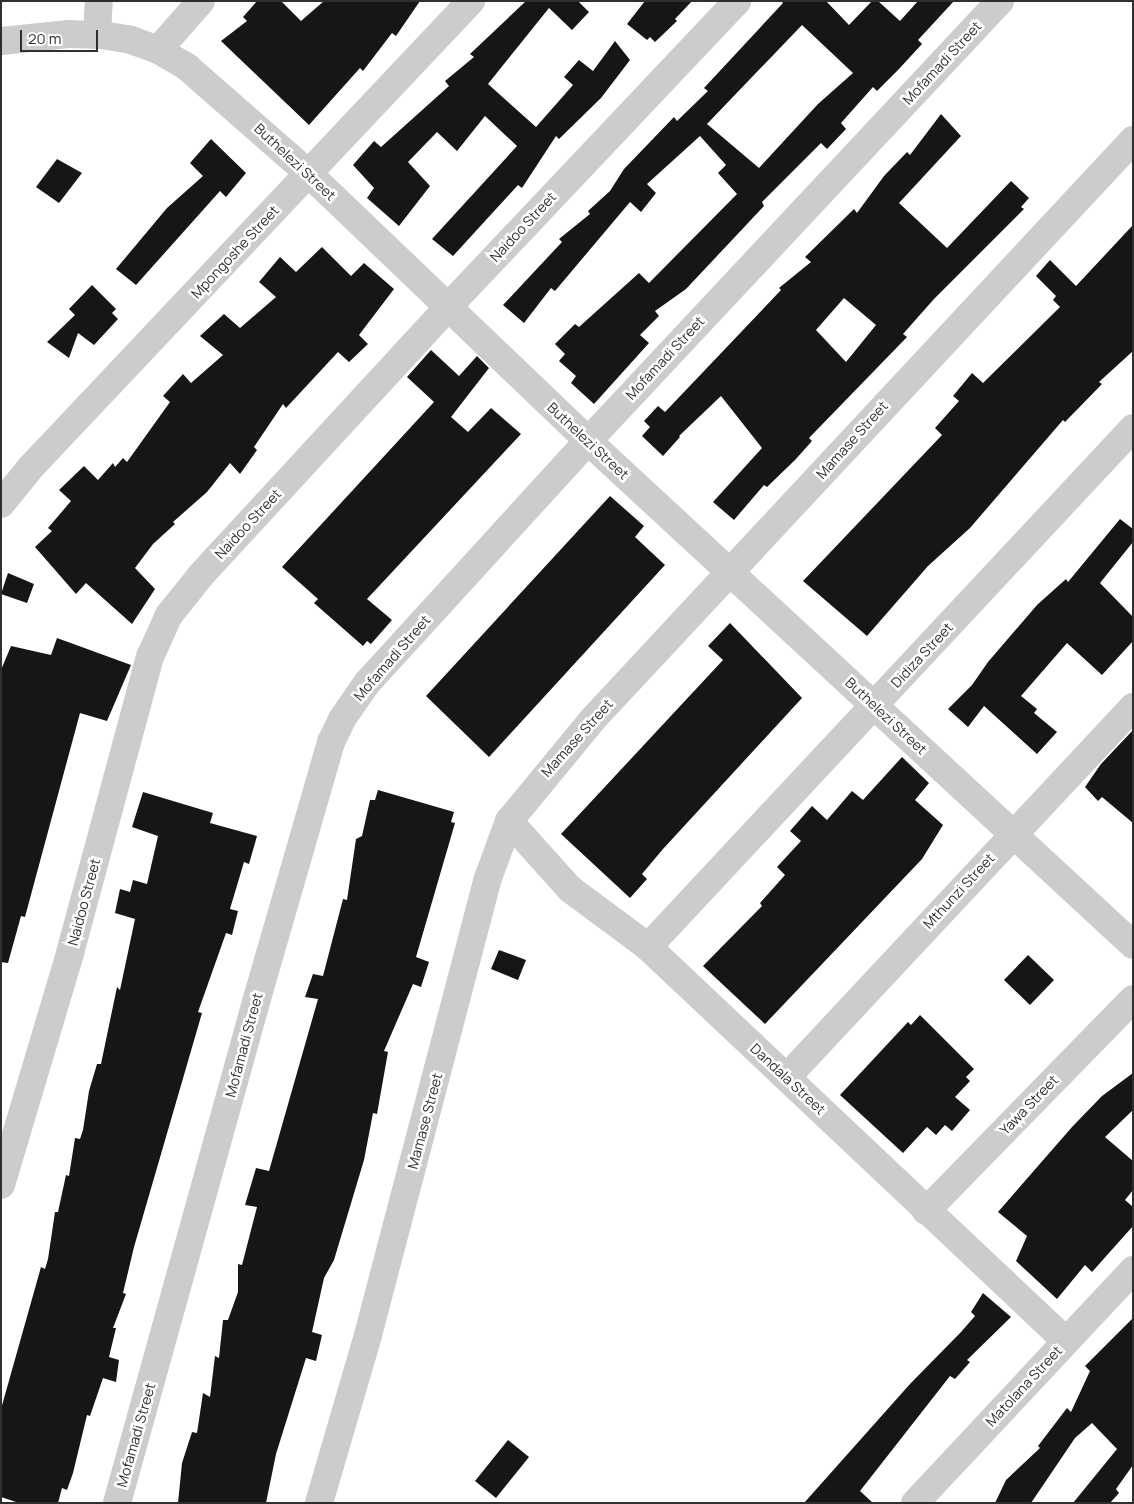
<!DOCTYPE html>
<html>
<head>
<meta charset="utf-8">
<style>
  body { margin:0 }
  #map { position:relative; width:1134px; height:1504px; overflow:hidden; background:#fff; font-family:Manrope,sans-serif }
  div>[style] { position:absolute }
  [style*='--x'] { left:calc(var(--x)*1px); top:calc(var(--y)*1px); width:calc(var(--w)*1px); rotate:calc(var(--a)*1deg) }
  .building>* { inset:0; background:#161616 }
  .street>* { height:28px; margin:-14px; padding:0 14px; transform-origin:14px; border-radius:14px; background:#ccc }
  span { translate:-50% -50%; white-space:nowrap; text-align:center; line-height:1.15; -webkit-text-stroke:5px #fff; paint-order:stroke }
  .street-label { font-size:14px; color:#2f2f2f }
  .frame { position:absolute; inset:0; border:2px solid #2f2f2f; pointer-events:none }
  .scale { position:absolute; left:20px; top:30px; width:78px; height:22px; box-sizing:border-box; border:2px solid #2f2f2f; border-top:0; padding-left:6px; font-size:15px; line-height:18px; white-space:nowrap; color:#2f2f2f; -webkit-text-stroke:4px #fff; paint-order:stroke }
</style>
</head>
<body>
<div id="map">
  <div class="building">
    <i style="clip-path:polygon(257px 1px,281px 1px,301px 21px,324px 1px,420px 1px,396px 36px,392px 33px,363px 71px,360px 68px,309px 125px,221px 41px,247px 21px,243px 17px)"></i>
    <i style="clip-path:polygon(526px 1px,578px 1px,589px 12px,572px 30px,549px 8px,488px 84px,536px 127px,573px 85px,564px 77px,579px 60px,593px 71px,615px 41px,630px 60px,601px 98px,559px 139px,556px 136px,522px 188px,518px 185px,453px 256px,432px 239px,517px 146px,485px 116px,457px 151px,437px 132px,408px 162px,430px 186px,399px 226px,367px 198px,374px 188px,353px 165px,374px 141px,381px 147px,449px 86px,445px 81px,474px 57px,470px 54px)"></i>
    <i style="clip-path:polygon(645px 1px,692px 1px,675px 19px,677px 21px,655px 42px,650px 37px,647px 40px,627px 24px)"></i>
    <i style="clip-path:polygon(evenodd,781px 1px,826px 1px,849px 25px,872px 1px,878px 1px,900px 21px,918px 1px,954px 1px,918px 40px,922px 44px,898px 70px,877px 91px,873px 87px,841px 123px,846px 129px,827px 149px,821px 143px,762px 202px,764px 206px,686px 289px,655px 311px,659px 316px,640px 335px,649px 343px,594px 404px,571px 383px,576px 376px,559px 361px,565px 354px,555px 344px,575px 324px,579px 327px,639px 273px,649px 283px,737px 194px,718px 173px,726px 165px,700px 136px,647px 184px,656px 193px,641px 212px,630px 202px,555px 291px,551px 288px,524px 323px,503px 305px,562px 242px,559px 239px,590px 214px,588px 211px,610px 191px,624px 169px,674px 117px,677px 121px,708px 91px,704px 88px,783px 3px,781px 1px,802px 25px,853px 73px,818px 104px,759px 168px,707px 124px,802px 25px)"></i>
    <i style="clip-path:polygon(evenodd,941px 114px,961px 136px,899px 203px,947px 248px,1011px 181px,1029px 198px,1021px 207px,1024px 209px,934px 299px,903px 334px,907px 337px,809px 438px,812px 441px,795px 460px,767px 487px,764px 485px,734px 520px,713px 502px,762px 448px,721px 396px,679px 436px,680px 437px,663px 456px,642px 436px,650px 427px,644px 421px,658px 406px,665px 412px,781px 290px,779px 288px,811px 262px,805px 257px,854px 209px,857px 213px,884px 176px,907px 152px,910px 155px,941px 114px,844px 298px,876px 325px,846px 362px,816px 330px,844px 298px)"></i>
    <i style="clip-path:polygon(211px 139px,246px 173px,226px 197px,220px 191px,136px 285px,116px 269px,167px 208px,203px 176px,190px 163px)"></i>
    <i style="clip-path:polygon(57px 159px,82px 173px,59px 203px,36px 187px)"></i>
    <i style="clip-path:polygon(1133px 225px,1133px 351px,1099px 382px,1102px 384px,1065px 422px,1063px 420px,970px 528px,928px 566px,867px 636px,803px 581px,942px 435px,935px 428px,959px 401px,953px 396px,972px 373px,983px 383px,1060px 307px,1053px 300px,1056px 296px,1036px 276px,1050px 260px,1076px 286px)"></i>
    <i style="clip-path:polygon(322px 247px,351px 276px,364px 263px,394px 289px,359px 335px,368px 344px,349px 362px,338px 352px,286px 408px,283px 404px,254px 447px,257px 450px,240px 474px,230px 463px,207px 492px,173px 522px,175px 524px,153px 544px,135px 568px,155px 589px,132px 624px,86px 583px,76px 594px,35px 547px,52px 531px,48px 528px,71px 501px,59px 490px,84px 466px,98px 480px,113px 463px,115px 467px,123px 458px,127px 462px,170px 402px,163px 396px,183px 374px,191px 383px,223px 355px,200px 336px,224px 314px,240px 328px,276px 297px,259px 282px,280px 257px,296px 272px)"></i>
    <i style="clip-path:polygon(92px 285px,116px 309px,112px 313px,118px 319px,94px 345px,78px 333px,69px 358px,47px 342px,75px 315px,69px 309px)"></i>
    <i style="clip-path:polygon(431px 350px,459px 376px,477px 356px,489px 368px,451px 417px,468px 432px,491px 408px,521px 434px,367px 599px,392px 620px,371px 644px,367px 641px,363px 646px,314px 603px,318px 599px,282px 567px,434px 402px,407px 377px)"></i>
    <i style="clip-path:polygon(610px 496px,644px 526px,635px 537px,665px 565px,489px 757px,426px 696px)"></i>
    <i style="clip-path:polygon(1120px 519px,1133px 529px,1133px 542px,1100px 583px,1133px 617px,1133px 641px,1102px 675px,1067px 643px,1021px 696px,1037px 709px,1034px 713px,1057px 732px,1037px 754px,984px 706px,968px 727px,948px 709px,972px 685px,988px 662px,1037px 605px,1066px 579px,1068px 582px)"></i>
    <i style="clip-path:polygon(8px 573px,34px 584px,27px 603px,1px 594px)"></i>
    <i style="clip-path:polygon(730px 623px,802px 698px,663px 849px,642px 874px,647px 879px,630px 898px,561px 834px,723px 660px,708px 646px)"></i>
    <i style="clip-path:polygon(57px 638px,131px 665px,107px 721px,80px 713px,25px 917px,21px 916px,8px 963px,1px 962px,1px 670px,11px 646px,51px 655px)"></i>
    <i style="clip-path:polygon(1133px 730px,1133px 823px,1102px 797px,1098px 801px,1085px 787px,1101px 764px)"></i>
    <i style="clip-path:polygon(902px 757px,929px 783px,915px 800px,943px 825px,922px 859px,765px 1024px,703px 966px,762px 906px,760px 903px,785px 875px,777px 867px,801px 841px,790px 831px,812px 806px,827px 820px,852px 791px,863px 800px)"></i>
    <i style="clip-path:polygon(378px 790px,454px 812px,451px 822px,455px 823px,416px 957px,429px 962px,421px 987px,413px 984px,384px 1051px,388px 1052px,377px 1114px,373px 1113px,364px 1160px,334px 1260px,324px 1278px,312px 1332px,322px 1335px,316px 1361px,306px 1358px,276px 1454px,266px 1503px,178px 1503px,182px 1463px,192px 1432px,197px 1433px,203px 1393px,210px 1397px,215px 1356px,219px 1358px,223px 1320px,228px 1320px,238px 1292px,238px 1264px,242px 1265px,257px 1207px,245px 1205px,256px 1168px,269px 1171px,318px 999px,305px 997px,313px 974px,323px 976px,343px 899px,347px 900px,356px 839px,362px 836px,370px 800px,375px 800px)"></i>
    <i style="clip-path:polygon(143px 792px,213px 813px,210px 823px,257px 836px,249px 864px,244px 862px,230px 909px,238px 911px,232px 935px,226px 933px,198px 1012px,202px 1013px,134px 1247px,123px 1293px,126px 1294px,113px 1328px,116px 1328px,109px 1357px,119px 1360px,116px 1382px,103px 1378px,90px 1416px,87px 1415px,73px 1473px,67px 1490px,62px 1488px,58px 1503px,19px 1503px,1px 1497px,1px 1409px,41px 1267px,45px 1269px,48px 1259px,55px 1212px,58px 1212px,66px 1175px,69px 1176px,75px 1138px,80px 1139px,83px 1130px,89px 1091px,97px 1064px,101px 1064px,117px 987px,120px 990px,135px 919px,115px 913px,120px 889px,130px 892px,133px 880px,147px 884px,158px 836px,132px 827px)"></i>
    <i style="clip-path:polygon(499px 950px,526px 960px,518px 980px,491px 969px)"></i>
    <i style="clip-path:polygon(1028px 955px,1054px 980px,1030px 1005px,1004px 980px)"></i>
    <i style="clip-path:polygon(920px 1015px,974px 1069px,966px 1077px,970px 1081px,955px 1097px,970px 1110px,952px 1131px,945px 1125px,936px 1135px,927px 1127px,903px 1153px,840px 1095px,908px 1022px,911px 1025px)"></i>
    <i style="clip-path:polygon(1133px 1073px,1133px 1110px,1105px 1137px,1133px 1161px,1133px 1190px,1125px 1200px,1133px 1207px,1133px 1226px,1092px 1272px,1085px 1265px,1057px 1299px,1016px 1261px,1027px 1236px,998px 1212px,1072px 1127px,1102px 1096px)"></i>
    <i style="clip-path:polygon(983px 1293px,1011px 1317px,967px 1360px,970px 1362px,955px 1379px,950px 1376px,860px 1491px,873px 1503px,804px 1503px,910px 1384px,961px 1332px,975px 1316px,971px 1312px)"></i>
    <i style="clip-path:polygon(1133px 1318px,1133px 1465px,1116px 1489px,1119px 1493px,1110px 1503px,1073px 1503px,1117px 1449px,1092px 1423px,1075px 1438px,1031px 1503px,995px 1503px,1006px 1480px,1040px 1448px,1038px 1446px,1067px 1408px,1071px 1412px,1090px 1371px,1085px 1366px)"></i>
    <i style="clip-path:polygon(508px 1440px,529px 1457px,496px 1498px,475px 1481px)"></i>
  </div>
  <div class="street">
    <i style="--x:97;--y:35;--w:34;--a:-87"></i>
    <i style="--x:1;--y:41;--w:68;--a:-5.9"></i>
    <i style="--x:69;--y:34;--w:32;--a:2"></i>
    <i style="--x:101;--y:35;--w:30;--a:9"></i>
    <i style="--x:131;--y:40;--w:29;--a:20"></i>
    <i style="--x:158;--y:50;--w:34;--a:30"></i>
    <i style="--x:187;--y:67;--w:161;--a:41.2"></i>
    <i style="--x:308;--y:173;--w:388;--a:43.7"></i>
    <i style="--x:588;--y:441;--w:742;--a:42.76"></i>
    <i style="--x:158;--y:50;--w:65;--a:-48.7"></i>
    <i style="--x:1;--y:504;--w:48;--a:-51"></i>
    <i style="--x:31;--y:467;--w:641;--a:-46.64"></i>
    <i style="--x:509;--y:821;--w:91;--a:48.1"></i>
    <i style="--x:570;--y:889;--w:97;--a:36.6"></i>
    <i style="--x:648;--y:947;--w:574;--a:43.31"></i>
    <i style="--x:648;--y:947;--w:710;--a:-46.94"></i>
    <i style="--x:787;--y:1077;--w:507;--a:-46.92"></i>
    <i style="--x:1;--y:1185;--w:242;--a:-73.4"></i>
    <i style="--x:70;--y:953;--w:307;--a:-74.9"></i>
    <i style="--x:150;--y:657;--w:46;--a:-65.7"></i>
    <i style="--x:169;--y:615;--w:51;--a:-51.3"></i>
    <i style="--x:201;--y:575;--w:364;--a:-47.3"></i>
    <i style="--x:448;--y:307;--w:421;--a:-46.6"></i>
    <i style="--x:926;--y:1211;--w:296;--a:-45.7"></i>
    <i style="--x:117;--y:1503;--w:520;--a:-74.49"></i>
    <i style="--x:256;--y:1002;--w:271;--a:-73.9"></i>
    <i style="--x:331;--y:742;--w:25;--a:-64"></i>
    <i style="--x:342;--y:719;--w:44;--a:-55.2"></i>
    <i style="--x:367;--y:683;--w:328;--a:-47.6"></i>
    <i style="--x:588;--y:441;--w:603;--a:-46.88"></i>
    <i style="--x:319;--y:1503;--w:175;--a:-73.7"></i>
    <i style="--x:368;--y:1335;--w:472;--a:-75.3"></i>
    <i style="--x:488;--y:878;--w:61;--a:-69.8"></i>
    <i style="--x:509;--y:821;--w:132;--a:-50.5"></i>
    <i style="--x:593;--y:719;--w:792;--a:-47"></i>
    <i style="--x:915;--y:1503;--w:319;--a:-46.9"></i>
  </div>
  <div class="street-label">
    <span style="left:942px;top:63px;rotate:-47deg">Mofamadi Street</span>
    <span style="left:295px;top:162px;rotate:43deg">Buthelezi Street</span>
    <span style="left:523px;top:227px;rotate:-47deg">Naidoo Street</span>
    <span style="left:235px;top:252px;rotate:-47deg">Mpongoshe Street</span>
    <span style="left:665px;top:358px;rotate:-47deg">Mofamadi Street</span>
    <span style="left:852px;top:440px;rotate:-48deg">Mamase Street</span>
    <span style="left:588px;top:441px;rotate:43deg">Buthelezi Street</span>
    <span style="left:248px;top:524px;rotate:-47deg">Naidoo Street</span>
    <span style="left:922px;top:655px;rotate:-47deg">Didiza Street</span>
    <span style="left:392px;top:658px;rotate:-49deg">Mofamadi Street</span>
    <span style="left:886px;top:716px;rotate:43deg">Buthelezi Street</span>
    <span style="left:577px;top:738px;rotate:-48deg">Mamase Street</span>
    <span style="left:959px;top:891px;rotate:-47deg">Mthunzi Street</span>
    <span style="left:84px;top:902px;rotate:-75deg">Naidoo Street</span>
    <span style="left:244px;top:1045px;rotate:-75deg">Mofamadi Street</span>
    <span style="left:788px;top:1079px;rotate:43deg">Dandala Street</span>
    <span style="left:1029px;top:1105px;rotate:-46deg">Yawa Street</span>
    <span style="left:425px;top:1121px;rotate:-75deg">Mamase Street</span>
    <span style="left:1024px;top:1386px;rotate:-47deg">Matolana Street</span>
    <span style="left:136px;top:1435px;rotate:-74deg">Mofamadi Street</span>
  </div>
  <div class="frame"></div>
  <div class="scale">20 m</div>
</div>
</body>
</html>
